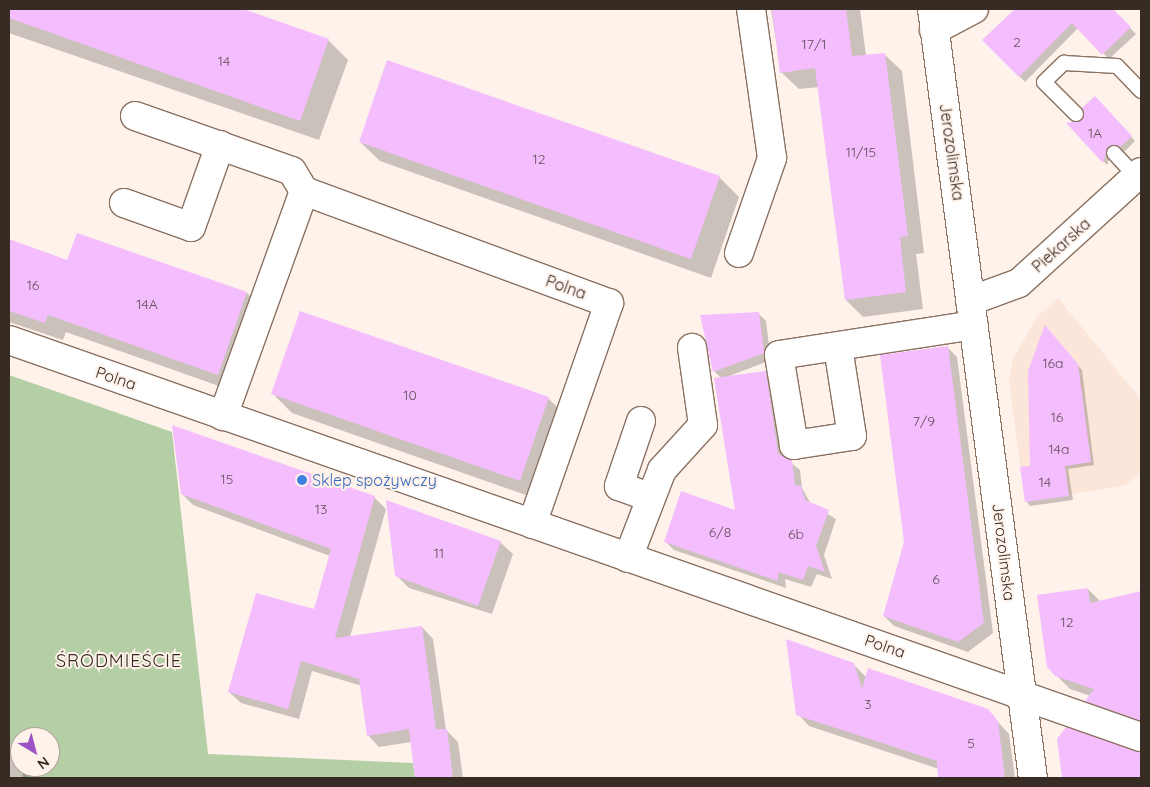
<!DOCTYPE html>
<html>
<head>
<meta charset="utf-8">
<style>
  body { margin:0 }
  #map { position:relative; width:1150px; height:787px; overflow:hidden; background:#fef2ea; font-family:Quicksand,sans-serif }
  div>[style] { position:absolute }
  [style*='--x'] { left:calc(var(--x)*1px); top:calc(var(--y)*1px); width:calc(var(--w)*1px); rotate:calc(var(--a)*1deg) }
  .commercial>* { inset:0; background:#fce5d9 }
  .green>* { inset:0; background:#b4cea5 }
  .shadow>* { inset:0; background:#0003 }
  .building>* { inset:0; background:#f4bdfd }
  .roads { filter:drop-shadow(1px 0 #8a7160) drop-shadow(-1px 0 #8a7160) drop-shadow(0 1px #8a7160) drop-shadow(0 -1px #8a7160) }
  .lane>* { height:14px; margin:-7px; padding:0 7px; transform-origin:7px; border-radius:7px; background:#fff }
  .street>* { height:28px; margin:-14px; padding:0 14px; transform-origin:14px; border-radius:14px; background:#fff }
  .secondary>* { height:28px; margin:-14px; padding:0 14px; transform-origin:14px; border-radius:14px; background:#fff }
  .dots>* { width:14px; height:14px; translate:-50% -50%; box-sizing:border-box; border:2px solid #fef2ea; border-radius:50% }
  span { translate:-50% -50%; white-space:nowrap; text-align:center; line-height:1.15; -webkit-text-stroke:4px #fef2ea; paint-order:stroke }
  .number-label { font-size:14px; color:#66505a }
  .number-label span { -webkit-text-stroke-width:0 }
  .street-label { font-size:16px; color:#362c24 }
  .shop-label { font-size:16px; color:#366cbe }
  .left { translate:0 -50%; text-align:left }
  .neighbourhood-label { font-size:18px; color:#362c24; letter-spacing:1px }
  .frame { position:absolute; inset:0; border:10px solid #362c24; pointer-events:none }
  .north { position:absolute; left:10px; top:727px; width:50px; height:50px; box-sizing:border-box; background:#fef2ea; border:1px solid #aea39b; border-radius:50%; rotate:143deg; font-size:14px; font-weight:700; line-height:20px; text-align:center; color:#362c24 }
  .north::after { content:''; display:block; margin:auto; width:18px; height:22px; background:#9c53c6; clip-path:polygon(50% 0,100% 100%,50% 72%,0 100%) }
</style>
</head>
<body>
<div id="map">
  <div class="commercial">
    <i style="clip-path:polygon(1058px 298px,1141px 400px,1141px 472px,1126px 485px,1025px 502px,1009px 380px,1013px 359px,1037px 317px)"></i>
  </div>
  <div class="green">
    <i style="clip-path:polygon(9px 375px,172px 432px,208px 754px,413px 763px,415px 778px,23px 778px,22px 767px,50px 767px,50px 737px,20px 737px,20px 753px,19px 745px,9px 746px)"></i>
  </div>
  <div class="shadow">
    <i style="clip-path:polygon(9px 9px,237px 9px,328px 40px,348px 60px,319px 140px,9px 33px)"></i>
    <i style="clip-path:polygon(771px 9px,860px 9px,866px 56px,884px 54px,902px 71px,924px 253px,916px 254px,923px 309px,863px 317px,846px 300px,819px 87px,799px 89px,781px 72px)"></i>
    <i style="clip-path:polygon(1019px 9px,1112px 9px,1136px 34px,1109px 59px,1078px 28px,1025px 82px,984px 40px)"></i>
    <i style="clip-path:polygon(1095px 98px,1135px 141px,1125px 151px,1112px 151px,1107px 165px,1069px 124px,1083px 122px)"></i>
    <i style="clip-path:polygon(360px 142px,719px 177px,739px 197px,711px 278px,380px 161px)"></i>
    <i style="clip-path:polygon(9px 241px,68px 261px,247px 293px,265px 311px,236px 392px,66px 332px,63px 340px,9px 322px)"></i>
    <i style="clip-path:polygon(758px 313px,766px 321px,771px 360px,729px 376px,765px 372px,774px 380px,785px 458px,800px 470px,802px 488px,811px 504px,836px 519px,824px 555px,832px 579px,817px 574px,811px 587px,785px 579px,786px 588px,674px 550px,665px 541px,736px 512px,721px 378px,715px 372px,702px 317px)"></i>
    <i style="clip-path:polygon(1049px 331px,1082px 370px,1094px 465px,1068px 469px,1073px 500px,1030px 506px,1026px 501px)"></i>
    <i style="clip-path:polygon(947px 347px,957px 357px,993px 633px,968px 652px,894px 626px,884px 616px,905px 542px)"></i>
    <i style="clip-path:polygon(272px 393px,548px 398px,568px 418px,540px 500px,292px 413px)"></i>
    <i style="clip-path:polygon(182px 494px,374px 497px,386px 509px,350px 637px,422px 627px,433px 639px,446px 730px,458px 742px,463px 778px,416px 778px,411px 742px,379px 747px,368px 735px,362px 686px,312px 671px,299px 719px,241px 703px,229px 692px,315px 610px,330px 556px,193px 505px)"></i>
    <i style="clip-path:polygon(500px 542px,513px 554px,492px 614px,409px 588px,396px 575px)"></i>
    <i style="clip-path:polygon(1088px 589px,1101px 602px,1141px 592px,1141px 728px,1100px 714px,1087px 701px,1091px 696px,1070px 689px,1048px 667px)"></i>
    <i style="clip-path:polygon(853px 664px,867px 678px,987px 710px,1009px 734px,1015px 778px,940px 778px,939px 769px,809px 726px,798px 714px)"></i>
    <i style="clip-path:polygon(1066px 729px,1141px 758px,1141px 778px,1064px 778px,1059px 739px)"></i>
    <i style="clip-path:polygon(18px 746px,20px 767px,29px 767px,30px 778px,9px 778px,9px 747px)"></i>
  </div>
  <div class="building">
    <i style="clip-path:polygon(9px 9px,243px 9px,329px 39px,300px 121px,9px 18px)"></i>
    <i style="clip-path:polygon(772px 9px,846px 9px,852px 56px,885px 53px,908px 236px,900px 237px,906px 292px,845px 300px,815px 68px,780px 73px)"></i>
    <i style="clip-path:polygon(1015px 9px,1113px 9px,1131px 27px,1102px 55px,1072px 23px,1019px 77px,982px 40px)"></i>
    <i style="clip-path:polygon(387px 60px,720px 176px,691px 259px,359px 142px)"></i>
    <i style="clip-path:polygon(1095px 96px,1132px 136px,1120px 147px,1108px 147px,1103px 163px,1066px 123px,1082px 120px,1082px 108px)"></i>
    <i style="clip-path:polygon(77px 233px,247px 292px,218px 375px,48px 315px,45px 323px,9px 311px,9px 239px,67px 260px)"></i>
    <i style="clip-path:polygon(300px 311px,549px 397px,520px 481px,271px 394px)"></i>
    <i style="clip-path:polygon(759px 312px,764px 353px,713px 372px,700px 315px)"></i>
    <i style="clip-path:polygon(1045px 325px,1078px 364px,1091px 462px,1065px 466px,1069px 496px,1025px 502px,1020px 467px,1030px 466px,1028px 371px)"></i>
    <i style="clip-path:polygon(948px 346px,984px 623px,958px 642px,883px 616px,904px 542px,880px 355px)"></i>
    <i style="clip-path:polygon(766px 371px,778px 454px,792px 460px,795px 485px,801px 486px,805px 500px,829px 510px,816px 546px,825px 572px,808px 566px,803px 580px,778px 572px,778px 581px,664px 542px,681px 491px,735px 510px,714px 378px)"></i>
    <i style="clip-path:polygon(172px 425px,375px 496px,335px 638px,422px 626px,436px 729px,447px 729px,453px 778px,415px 778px,409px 729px,367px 736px,359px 679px,301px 661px,288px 709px,228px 692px,256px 593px,314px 609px,331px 549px,181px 494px)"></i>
    <i style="clip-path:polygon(386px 500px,501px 541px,478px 606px,395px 576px)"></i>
    <i style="clip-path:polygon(1088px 588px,1090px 603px,1141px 591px,1141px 721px,1085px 701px,1094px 689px,1055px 676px,1047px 667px,1037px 595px)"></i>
    <i style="clip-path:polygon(786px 639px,854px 663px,862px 689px,868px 668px,988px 709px,998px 721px,1005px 778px,938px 778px,937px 761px,796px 715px)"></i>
    <i style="clip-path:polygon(1066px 727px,1141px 752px,1141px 778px,1062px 778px,1057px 739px)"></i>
  </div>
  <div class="roads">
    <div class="lane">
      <i style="--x:1076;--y:114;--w:45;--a:-135"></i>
      <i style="--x:1044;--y:82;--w:28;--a:-44"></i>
      <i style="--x:1064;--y:63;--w:53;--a:3.2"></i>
      <i style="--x:1117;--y:66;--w:35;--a:46"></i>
      <i style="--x:1114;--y:153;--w:33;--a:47"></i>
    </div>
    <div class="street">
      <i style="--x:934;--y:30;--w:45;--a:-27.7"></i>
      <i style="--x:135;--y:116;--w:166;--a:19.3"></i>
      <i style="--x:292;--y:171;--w:23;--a:59"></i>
      <i style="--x:124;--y:203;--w:71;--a:19.7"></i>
      <i style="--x:191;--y:227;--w:87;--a:-70.5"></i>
      <i style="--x:739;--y:253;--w:101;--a:-70.8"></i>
      <i style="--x:772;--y:158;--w:150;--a:-98"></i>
      <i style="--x:970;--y:301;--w:52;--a:-20.2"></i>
      <i style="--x:1019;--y:283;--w:165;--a:-42.3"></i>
      <i style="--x:9;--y:340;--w:1200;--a:19.33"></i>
      <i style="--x:838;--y:347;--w:90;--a:81.1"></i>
      <i style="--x:852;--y:436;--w:59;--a:171.2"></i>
      <i style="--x:794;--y:445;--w:91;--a:-99.5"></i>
      <i style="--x:779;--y:355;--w:197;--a:-8.7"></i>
      <i style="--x:223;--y:416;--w:239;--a:-70.2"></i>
      <i style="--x:304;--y:191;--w:325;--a:20.2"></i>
      <i style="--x:609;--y:303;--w:234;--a:109.2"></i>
      <i style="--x:641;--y:421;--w:69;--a:108.7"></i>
      <i style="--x:619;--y:486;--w:33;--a:20"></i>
      <i style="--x:628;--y:558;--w:94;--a:-68.9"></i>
      <i style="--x:662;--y:470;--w:61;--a:-47.7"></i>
      <i style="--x:703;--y:425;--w:78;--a:-98.1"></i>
    </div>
    <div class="secondary">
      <i style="--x:932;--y:9;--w:776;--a:82.52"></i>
    </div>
  </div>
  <div class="dots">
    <i style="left:302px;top:480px;background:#3f7fe0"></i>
  </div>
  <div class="number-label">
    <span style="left:1017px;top:42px">2</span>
    <span style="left:814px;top:44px">17/1</span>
    <span style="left:224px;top:61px">14</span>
    <span style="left:1095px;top:133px">1A</span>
    <span style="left:861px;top:152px">11/15</span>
    <span style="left:539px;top:159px">12</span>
    <span style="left:33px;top:285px">16</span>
    <span style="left:147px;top:304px">14A</span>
    <span style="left:1053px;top:363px">16a</span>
    <span style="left:410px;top:395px">10</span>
    <span style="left:1057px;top:417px">16</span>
    <span style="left:924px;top:421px">7/9</span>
    <span style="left:1059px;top:449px">14a</span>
    <span style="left:227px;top:479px">15</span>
    <span style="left:1045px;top:482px">14</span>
    <span style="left:321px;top:509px">13</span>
    <span style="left:720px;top:532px">6/8</span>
    <span style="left:796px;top:534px">6b</span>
    <span style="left:439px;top:553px">11</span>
    <span style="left:936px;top:579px">6</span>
    <span style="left:1067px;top:622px">12</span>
    <span style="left:868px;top:704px">3</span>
    <span style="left:971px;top:743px">5</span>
  </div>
  <div class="street-label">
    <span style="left:952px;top:152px;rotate:82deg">Jerozolimska</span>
    <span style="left:1061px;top:245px;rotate:-42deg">Piekarska</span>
    <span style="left:566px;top:287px;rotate:20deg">Polna</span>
    <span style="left:116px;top:378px;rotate:19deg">Polna</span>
    <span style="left:1004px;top:552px;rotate:83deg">Jerozolimska</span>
    <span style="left:885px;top:646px;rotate:19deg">Polna</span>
  </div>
  <div class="shop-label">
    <span class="left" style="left:312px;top:480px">Sklep spożywczy</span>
  </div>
  <div class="neighbourhood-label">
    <span style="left:119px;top:661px">ŚRÓDMIEŚCIE</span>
  </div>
  <div class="frame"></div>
  <div class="north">N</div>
</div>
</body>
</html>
